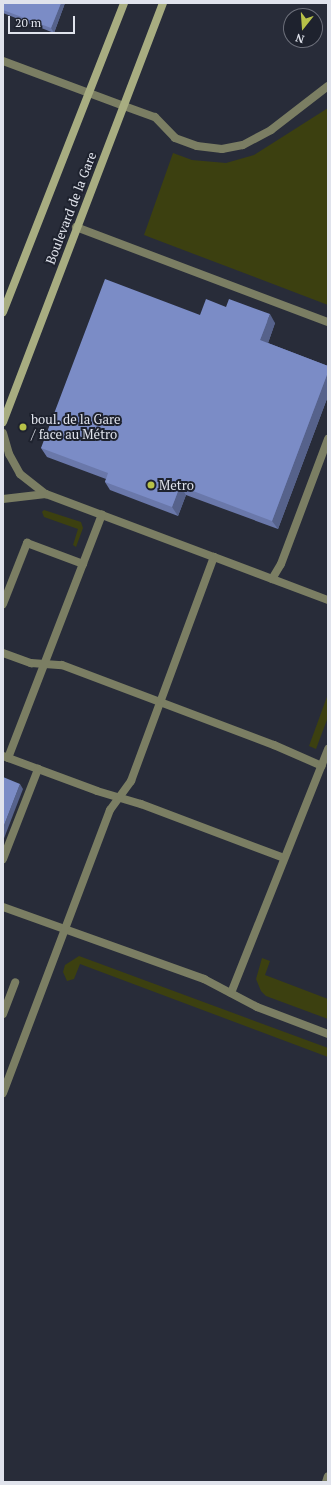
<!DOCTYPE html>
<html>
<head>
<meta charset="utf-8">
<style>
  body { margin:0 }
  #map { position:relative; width:331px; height:1485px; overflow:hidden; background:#282c39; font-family:"PT Serif",serif }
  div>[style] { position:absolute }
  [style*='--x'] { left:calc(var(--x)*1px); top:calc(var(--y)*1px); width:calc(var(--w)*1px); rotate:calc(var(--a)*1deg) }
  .green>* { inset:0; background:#3c4010 }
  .lane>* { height:8px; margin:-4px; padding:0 4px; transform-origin:4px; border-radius:4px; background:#7b7e63 }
  .street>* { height:8px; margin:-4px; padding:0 4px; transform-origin:4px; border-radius:4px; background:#7b7e63 }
  .secondary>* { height:8px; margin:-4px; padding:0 4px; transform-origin:4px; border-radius:4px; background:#a8ad81 }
  .wall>* { inset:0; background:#6a78aa }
  .shaded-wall>* { inset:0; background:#56628b }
  .building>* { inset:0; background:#7b8cc6 }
  .dots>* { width:11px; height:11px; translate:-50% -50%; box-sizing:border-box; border:2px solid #1e222e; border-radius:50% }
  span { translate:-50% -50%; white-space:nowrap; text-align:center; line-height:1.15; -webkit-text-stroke:4px #1e222e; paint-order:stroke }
  .street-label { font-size:13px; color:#e0e3ec }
  .poi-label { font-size:13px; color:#e0e3ec }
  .left { translate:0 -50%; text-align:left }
  .frame { position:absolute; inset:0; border:4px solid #e0e3ec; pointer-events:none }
  .north { position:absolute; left:283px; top:8px; width:40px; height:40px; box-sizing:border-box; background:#1e222e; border:1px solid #6c6f7a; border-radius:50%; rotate:197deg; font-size:11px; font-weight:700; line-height:16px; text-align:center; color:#e0e3ec }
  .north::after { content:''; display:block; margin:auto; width:14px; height:18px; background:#b7c148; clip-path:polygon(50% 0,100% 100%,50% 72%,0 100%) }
  .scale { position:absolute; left:8px; top:16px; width:67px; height:18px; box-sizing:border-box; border:2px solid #e0e3ec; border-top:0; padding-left:5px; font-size:12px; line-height:14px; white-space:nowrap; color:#e0e3ec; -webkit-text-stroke:3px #1e222e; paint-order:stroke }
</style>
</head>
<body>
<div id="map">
  <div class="green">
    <i style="clip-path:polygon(328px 108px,328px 305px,144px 235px,173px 153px,192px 160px,226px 163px,254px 155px)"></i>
    <i style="clip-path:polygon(44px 510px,81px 522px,83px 528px,76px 547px,73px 545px,78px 529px,44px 517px,42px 512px)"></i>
    <i style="clip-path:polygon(328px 694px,328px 717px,316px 749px,309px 746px)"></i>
    <i style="clip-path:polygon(79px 956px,328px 1048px,328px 1057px,80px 964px,74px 979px,67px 981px,63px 972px,65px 965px)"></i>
    <i style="clip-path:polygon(262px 958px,270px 961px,265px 975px,328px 999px,328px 1019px,266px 996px,261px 991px,256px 979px)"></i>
  </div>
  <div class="lane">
    <i style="--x:124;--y:106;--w:33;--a:20"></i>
    <i style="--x:155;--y:117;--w:29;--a:46"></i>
    <i style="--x:175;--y:138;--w:23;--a:20"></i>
    <i style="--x:197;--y:146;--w:25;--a:7"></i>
    <i style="--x:222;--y:149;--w:21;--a:-11"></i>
    <i style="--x:243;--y:145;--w:32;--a:-28"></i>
    <i style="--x:271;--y:130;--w:72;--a:-37.7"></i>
    <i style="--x:76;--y:227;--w:269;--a:20.7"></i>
    <i style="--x:3;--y:433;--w:22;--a:74"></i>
    <i style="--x:9;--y:454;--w:23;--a:61"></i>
    <i style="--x:20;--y:474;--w:33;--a:38"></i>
    <i style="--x:46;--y:494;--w:179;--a:20.6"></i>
    <i style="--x:3;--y:499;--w:43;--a:-6.6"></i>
    <i style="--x:272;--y:579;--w:17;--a:-59"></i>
    <i style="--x:281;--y:564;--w:134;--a:-69.4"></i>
    <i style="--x:3;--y:604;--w:66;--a:-68.5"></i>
    <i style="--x:27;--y:543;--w:60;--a:20.6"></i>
    <i style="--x:3;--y:653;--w:30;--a:20"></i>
    <i style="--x:31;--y:663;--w:31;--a:4"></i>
    <i style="--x:62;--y:665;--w:227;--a:20.7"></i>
    <i style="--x:274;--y:745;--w:52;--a:23.6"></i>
    <i style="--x:3;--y:756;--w:100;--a:20.4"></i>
    <i style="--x:97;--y:791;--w:46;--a:16.5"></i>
    <i style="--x:141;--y:804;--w:153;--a:20.7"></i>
    <i style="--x:8;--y:758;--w:261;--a:-68.9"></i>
    <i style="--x:3;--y:859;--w:97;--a:-68.7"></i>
    <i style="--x:3;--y:907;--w:214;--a:19.7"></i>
    <i style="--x:204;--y:979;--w:60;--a:27.8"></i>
    <i style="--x:257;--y:1007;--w:76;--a:20.8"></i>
    <i style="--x:231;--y:993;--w:263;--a:-68.3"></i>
    <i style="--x:3;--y:1014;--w:34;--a:-69"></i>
    <i style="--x:3;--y:1093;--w:303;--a:-69.3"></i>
    <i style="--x:110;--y:810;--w:36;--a:-54"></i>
    <i style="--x:131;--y:781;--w:239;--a:-69.7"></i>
    <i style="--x:214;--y:557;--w:122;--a:20.7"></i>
    <i style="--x:326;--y:1482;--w:6;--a:-72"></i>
  </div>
  <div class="street">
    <i style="--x:3;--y:61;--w:129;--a:20.4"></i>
  </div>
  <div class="secondary">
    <i style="--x:3;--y:312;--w:332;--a:-68.6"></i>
    <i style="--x:3;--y:422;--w:449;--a:-69.1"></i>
  </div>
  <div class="wall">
    <i style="clip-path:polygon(3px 3px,65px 3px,54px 33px,3px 13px)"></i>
    <i style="clip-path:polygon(226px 307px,275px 323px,268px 343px,328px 366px,328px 396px,278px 529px,186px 495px,178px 516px,110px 490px,105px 482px,106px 479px,47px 457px,41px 448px,200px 315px)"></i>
  </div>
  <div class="shaded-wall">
    <i style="clip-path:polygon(61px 3px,65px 3px,54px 33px,51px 28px)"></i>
    <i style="clip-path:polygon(270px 314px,275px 323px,266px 349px,260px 340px)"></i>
    <i style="clip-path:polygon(328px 372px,328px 396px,278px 529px,272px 521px)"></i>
    <i style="clip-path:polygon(180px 486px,186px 495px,178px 516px,172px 507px)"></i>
    <i style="clip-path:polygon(20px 784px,23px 789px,3px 841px,3px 828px)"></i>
  </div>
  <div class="building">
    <i style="clip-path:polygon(3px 3px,61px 3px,51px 28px,3px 10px)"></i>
    <i style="clip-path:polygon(105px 279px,200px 315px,206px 299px,226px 307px,229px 299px,270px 314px,260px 340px,328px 366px,328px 372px,272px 521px,180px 486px,172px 507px,105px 482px,108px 473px,41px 448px)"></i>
    <i style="clip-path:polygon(3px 777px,20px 784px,3px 828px)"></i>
  </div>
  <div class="dots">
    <i style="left:23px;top:427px;background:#b7c148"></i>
    <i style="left:151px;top:485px;background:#b7c148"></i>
  </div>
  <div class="street-label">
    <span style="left:71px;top:208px;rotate:-69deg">Boulevard de la Gare</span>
  </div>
  <div class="poi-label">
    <span class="left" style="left:31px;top:427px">boul. de la Gare<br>/ face au Métro</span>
    <span class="left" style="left:159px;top:485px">Metro</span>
  </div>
  <div class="frame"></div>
  <div class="north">N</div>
  <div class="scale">20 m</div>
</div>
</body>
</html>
